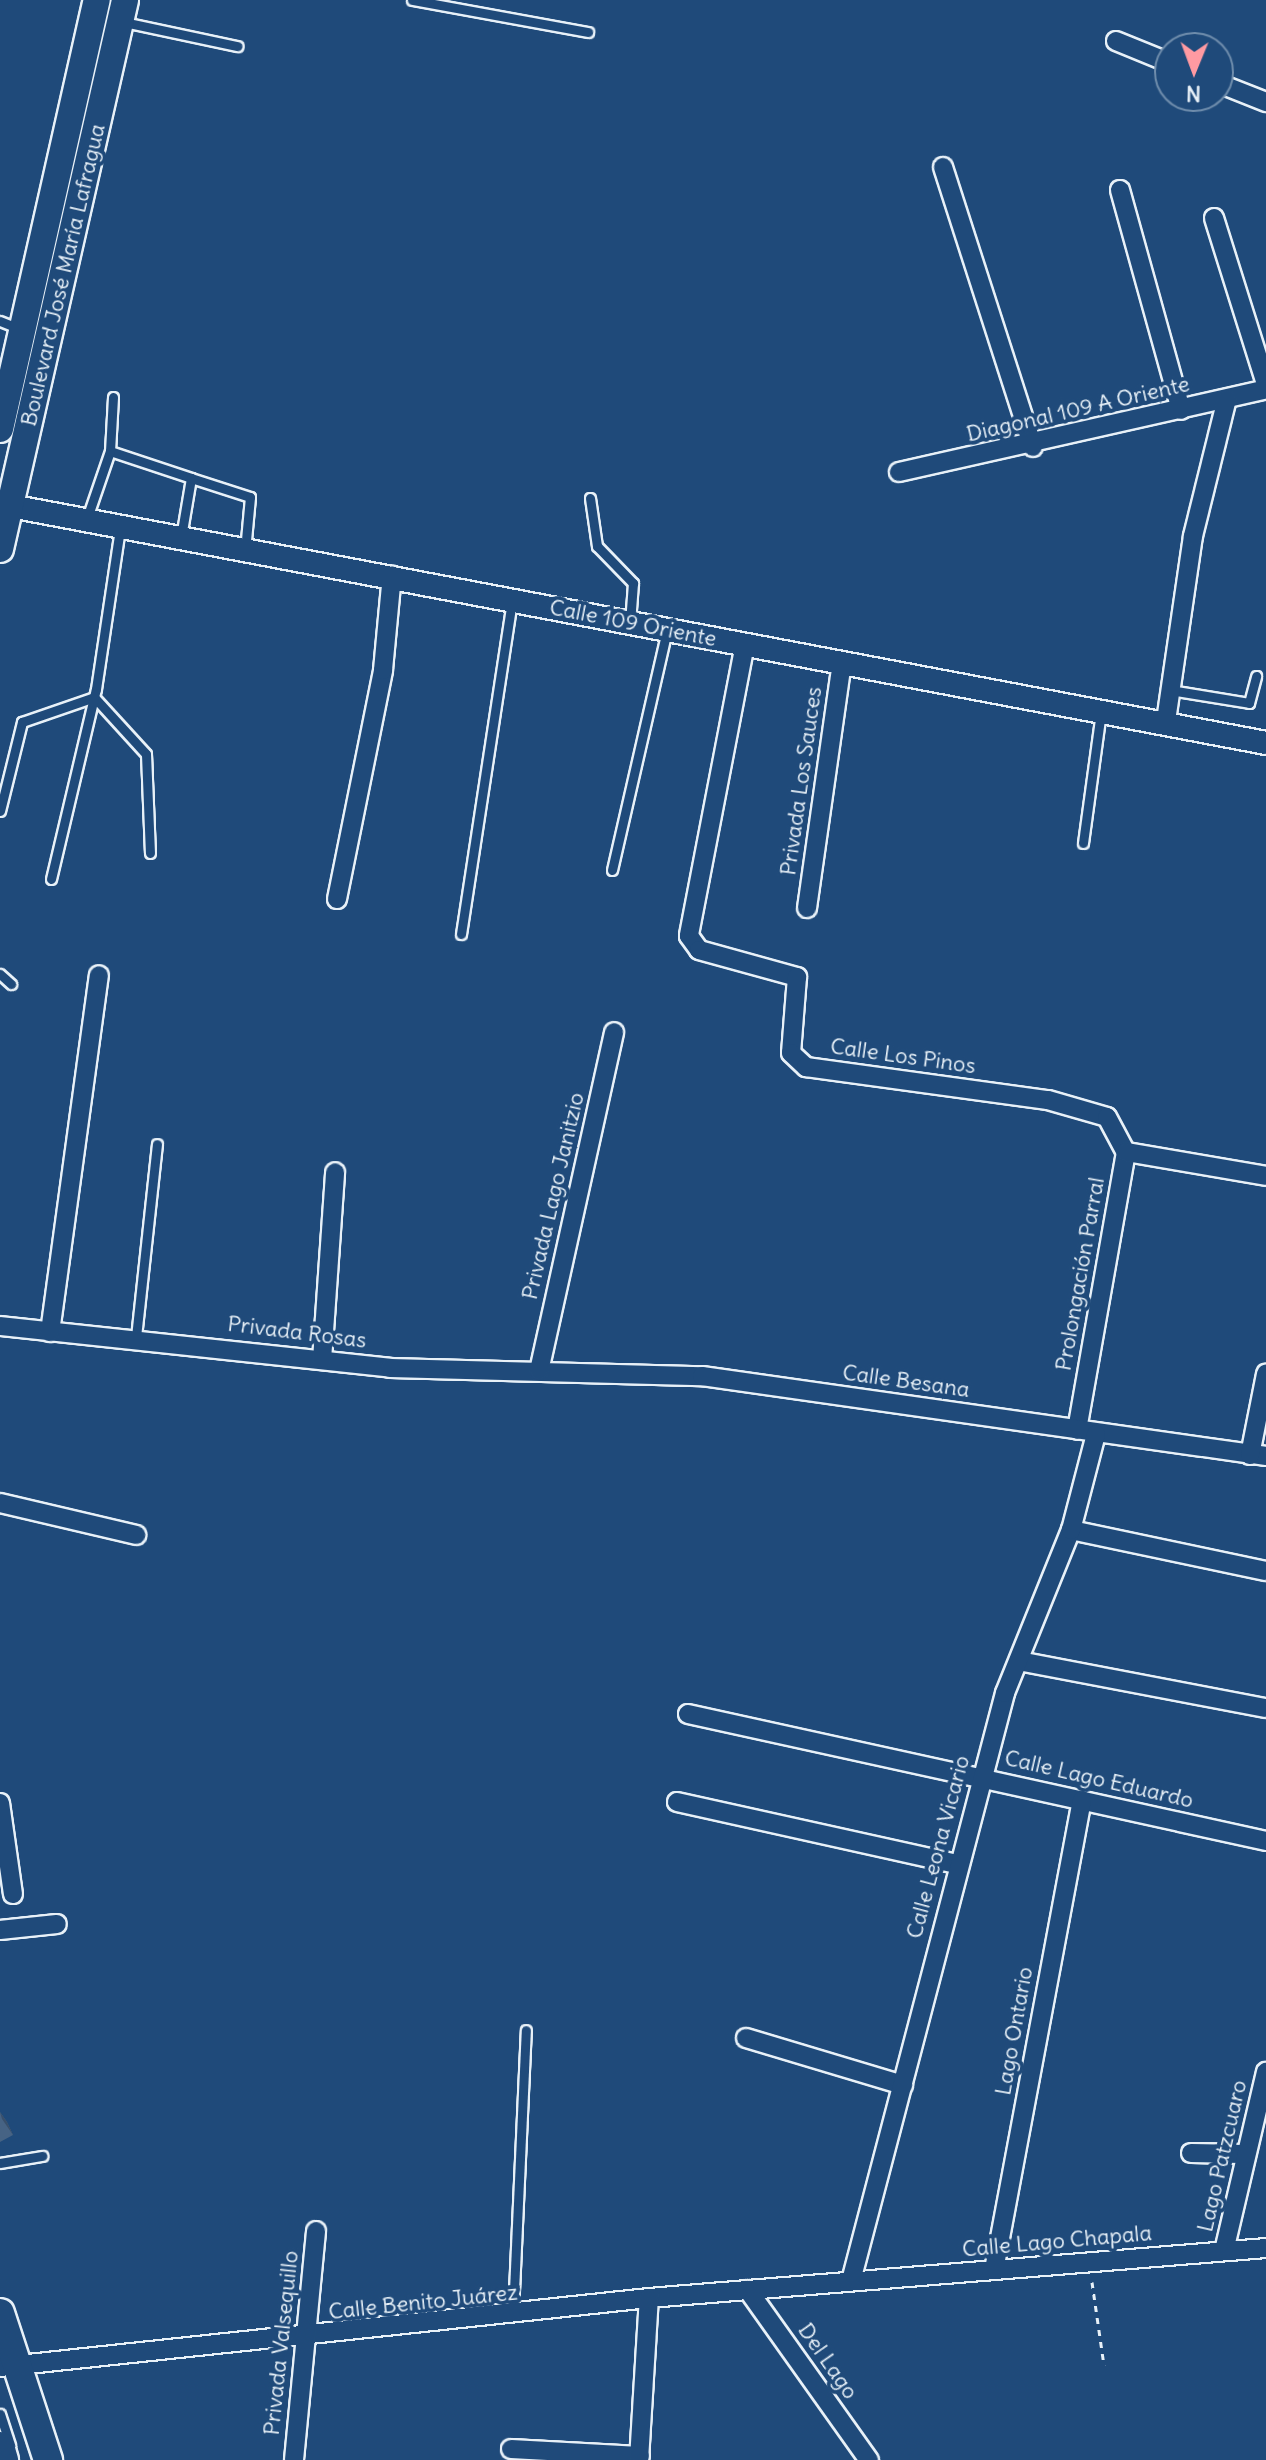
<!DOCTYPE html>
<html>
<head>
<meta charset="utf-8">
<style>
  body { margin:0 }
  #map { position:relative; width:1266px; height:2460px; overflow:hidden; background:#1f4a7a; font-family:Delius,sans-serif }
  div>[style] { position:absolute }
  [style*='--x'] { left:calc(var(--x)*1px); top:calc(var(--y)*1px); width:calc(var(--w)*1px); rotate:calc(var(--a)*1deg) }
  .path>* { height:3px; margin-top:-1.5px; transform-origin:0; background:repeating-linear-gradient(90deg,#e8f1f8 0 6px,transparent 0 12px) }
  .roads { filter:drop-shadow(2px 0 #e8f1f8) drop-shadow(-2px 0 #e8f1f8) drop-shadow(0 2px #e8f1f8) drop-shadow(0 -2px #e8f1f8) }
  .service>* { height:9px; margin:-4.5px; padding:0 4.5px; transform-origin:4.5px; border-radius:4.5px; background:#1f4a7a }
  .minor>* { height:18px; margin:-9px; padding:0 9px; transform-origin:9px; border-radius:9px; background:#1f4a7a }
  .tertiary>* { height:22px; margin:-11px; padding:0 11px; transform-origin:11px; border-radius:11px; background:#1f4a7a }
  .secondary>* { height:26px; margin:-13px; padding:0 13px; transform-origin:13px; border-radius:13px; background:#1f4a7a }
  .primary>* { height:28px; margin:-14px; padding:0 14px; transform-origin:14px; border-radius:14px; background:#1f4a7a }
  .wall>* { inset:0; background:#466384 }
  .shaded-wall>* { inset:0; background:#39506b }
  span { translate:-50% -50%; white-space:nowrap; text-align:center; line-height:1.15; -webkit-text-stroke:8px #1f4a7a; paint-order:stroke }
  .street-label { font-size:22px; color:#e8f1f8 }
  .north { position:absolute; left:1154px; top:32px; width:80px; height:80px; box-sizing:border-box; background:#1f4a7a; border:2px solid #6f8dac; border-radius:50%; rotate:181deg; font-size:22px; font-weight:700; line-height:32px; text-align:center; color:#e8f1f8 }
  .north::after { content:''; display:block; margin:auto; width:28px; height:36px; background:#ff9aa2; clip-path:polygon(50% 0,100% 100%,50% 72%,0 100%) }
</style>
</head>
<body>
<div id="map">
  <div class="path">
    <i style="--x:1092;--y:2282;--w:84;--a:81.8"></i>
  </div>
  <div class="roads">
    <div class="service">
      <i style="--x:412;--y:0;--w:179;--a:10.3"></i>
      <i style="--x:124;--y:22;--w:116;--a:12"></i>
      <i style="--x:0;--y:321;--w:22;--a:22"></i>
      <i style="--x:110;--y:451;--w:85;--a:18.4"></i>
      <i style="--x:191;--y:478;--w:60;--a:99.6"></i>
      <i style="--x:191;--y:478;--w:62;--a:17.9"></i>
      <i style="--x:250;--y:497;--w:54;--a:95.3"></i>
      <i style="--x:590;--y:498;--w:49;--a:81.7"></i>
      <i style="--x:597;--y:546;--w:52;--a:45.8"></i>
      <i style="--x:633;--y:583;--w:40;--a:94.3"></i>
      <i style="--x:86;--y:521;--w:74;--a:-71.1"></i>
      <i style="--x:110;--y:451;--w:54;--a:-86.8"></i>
      <i style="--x:1170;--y:690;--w:80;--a:9.3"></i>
      <i style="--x:1249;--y:703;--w:28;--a:-75"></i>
      <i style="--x:0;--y:811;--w:92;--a:-76.1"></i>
      <i style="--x:22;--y:722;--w:76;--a:-19.1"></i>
      <i style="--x:94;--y:697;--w:77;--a:47.6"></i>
      <i style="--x:146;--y:754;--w:99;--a:87.7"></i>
      <i style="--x:1083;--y:843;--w:132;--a:-82.2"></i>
      <i style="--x:612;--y:870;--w:246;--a:-77.1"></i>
      <i style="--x:51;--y:879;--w:195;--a:-76.7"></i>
      <i style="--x:96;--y:689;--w:163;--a:-81.5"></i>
      <i style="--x:461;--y:934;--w:337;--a:-81.3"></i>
      <i style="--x:0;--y:974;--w:15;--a:42"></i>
      <i style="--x:136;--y:1337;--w:194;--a:-83.8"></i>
      <i style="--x:0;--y:2163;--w:43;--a:-9.5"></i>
      <i style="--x:513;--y:2313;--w:283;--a:-87.4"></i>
      <i style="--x:0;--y:2414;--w:33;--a:72"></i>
    </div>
    <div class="minor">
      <i style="--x:1116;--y:41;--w:58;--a:22.2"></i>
      <i style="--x:1218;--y:83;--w:52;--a:21.6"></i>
      <i style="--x:943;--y:167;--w:294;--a:72.2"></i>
      <i style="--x:1120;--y:190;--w:228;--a:74.5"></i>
      <i style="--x:1214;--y:218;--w:174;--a:72.6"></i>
      <i style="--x:899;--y:472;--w:376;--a:-12.7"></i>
      <i style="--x:745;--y:644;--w:297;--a:100.9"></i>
      <i style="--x:689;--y:936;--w:17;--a:54"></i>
      <i style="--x:699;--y:950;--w:102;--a:15.4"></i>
      <i style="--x:797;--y:977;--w:76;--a:94.5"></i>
      <i style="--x:791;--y:1053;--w:21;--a:43"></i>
      <i style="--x:806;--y:1067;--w:244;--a:7.8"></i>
      <i style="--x:1048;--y:1100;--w:61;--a:16.1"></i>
      <i style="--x:1107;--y:1117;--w:40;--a:62"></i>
      <i style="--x:1126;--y:1152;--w:282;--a:100"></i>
      <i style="--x:1166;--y:721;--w:187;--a:-81.7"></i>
      <i style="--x:1193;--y:536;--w:141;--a:-76.1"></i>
      <i style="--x:337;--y:899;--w:234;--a:-78.6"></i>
      <i style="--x:383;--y:670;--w:95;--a:-84.6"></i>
      <i style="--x:807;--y:908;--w:249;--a:-81.9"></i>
      <i style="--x:1126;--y:1152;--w:142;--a:9.7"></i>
      <i style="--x:0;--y:1326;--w:392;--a:6.1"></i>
      <i style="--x:390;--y:1368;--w:312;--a:1.5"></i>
      <i style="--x:702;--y:1376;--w:570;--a:8.07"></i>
      <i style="--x:50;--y:1332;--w:360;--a:-82.2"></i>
      <i style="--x:322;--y:1360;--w:188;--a:-86"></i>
      <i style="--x:539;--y:1371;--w:347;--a:-77.5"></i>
      <i style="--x:1250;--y:1455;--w:83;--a:-78.8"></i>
      <i style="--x:0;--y:1503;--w:140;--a:13.2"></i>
      <i style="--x:1071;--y:1530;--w:199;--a:11.9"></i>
      <i style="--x:1019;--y:1661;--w:251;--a:10.8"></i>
      <i style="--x:688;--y:1714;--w:592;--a:12.39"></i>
      <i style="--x:677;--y:1802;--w:287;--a:12.5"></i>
      <i style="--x:0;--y:1803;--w:92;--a:81.9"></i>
      <i style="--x:0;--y:1930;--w:57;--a:-6"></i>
      <i style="--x:746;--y:2038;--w:164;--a:16.7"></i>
      <i style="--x:1191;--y:2153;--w:52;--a:1.1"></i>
      <i style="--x:1224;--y:2251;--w:184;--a:-76.8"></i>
      <i style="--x:994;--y:2270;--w:478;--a:-79.4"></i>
      <i style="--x:851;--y:2281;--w:608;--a:-75.32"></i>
      <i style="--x:1005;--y:1693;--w:176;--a:-68"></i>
      <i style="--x:1071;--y:1530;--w:99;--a:-75.4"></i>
      <i style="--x:748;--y:2290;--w:209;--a:54.6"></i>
      <i style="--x:0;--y:2367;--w:653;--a:-6.07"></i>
      <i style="--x:649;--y:2298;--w:619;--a:-4.63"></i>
      <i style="--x:511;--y:2449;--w:129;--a:3.1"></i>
      <i style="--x:294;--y:2460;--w:230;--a:-84.5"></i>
      <i style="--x:639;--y:2460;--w:162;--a:-86.5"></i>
    </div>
    <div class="tertiary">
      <i style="--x:0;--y:504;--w:1288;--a:10.69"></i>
    </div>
    <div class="secondary">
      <i style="--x:0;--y:429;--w:440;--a:-77.3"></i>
      <i style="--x:0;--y:549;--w:563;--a:-77.17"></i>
    </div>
    <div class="primary">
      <i style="--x:0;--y:2313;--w:155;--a:71.9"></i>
      <i style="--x:0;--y:2446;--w:15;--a:74"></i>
    </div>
  </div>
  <div class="wall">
    <i style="clip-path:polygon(0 2112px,7px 2122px,13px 2135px,0 2142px)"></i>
  </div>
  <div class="shaded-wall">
    <i style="clip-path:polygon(0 2112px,7px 2122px,13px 2135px,2px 2119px)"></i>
  </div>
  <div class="street-label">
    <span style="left:63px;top:275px;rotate:-77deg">Boulevard José María Lafragua</span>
    <span style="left:1078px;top:409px;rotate:-13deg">Diagonal 109 A Oriente</span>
    <span style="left:633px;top:623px;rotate:11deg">Calle 109 Oriente</span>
    <span style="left:801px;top:781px;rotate:-82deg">Privada Los Sauces</span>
    <span style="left:903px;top:1056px;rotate:8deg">Calle Los Pinos</span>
    <span style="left:553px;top:1196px;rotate:-77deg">Privada Lago Janitzio</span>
    <span style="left:1080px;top:1274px;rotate:-80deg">Prolongación Parral</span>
    <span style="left:297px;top:1332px;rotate:7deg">Privada Rosas</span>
    <span style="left:906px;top:1381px;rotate:8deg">Calle Besana</span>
    <span style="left:1099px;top:1779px;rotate:13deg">Calle Lago Eduardo</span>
    <span style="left:938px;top:1847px;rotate:-75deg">Calle Leona Vicario</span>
    <span style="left:1014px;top:2031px;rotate:-80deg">Lago Ontario</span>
    <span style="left:1222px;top:2156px;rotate:-77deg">Lago Patzcuaro</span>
    <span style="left:1057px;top:2241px;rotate:-5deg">Calle Lago Chapala</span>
    <span style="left:423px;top:2302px;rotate:-6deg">Calle Benito Juárez</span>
    <span style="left:281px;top:2343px;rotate:-84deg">Privada Valsequillo</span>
    <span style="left:828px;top:2361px;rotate:55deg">Del Lago</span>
  </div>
  <div class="north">N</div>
</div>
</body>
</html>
